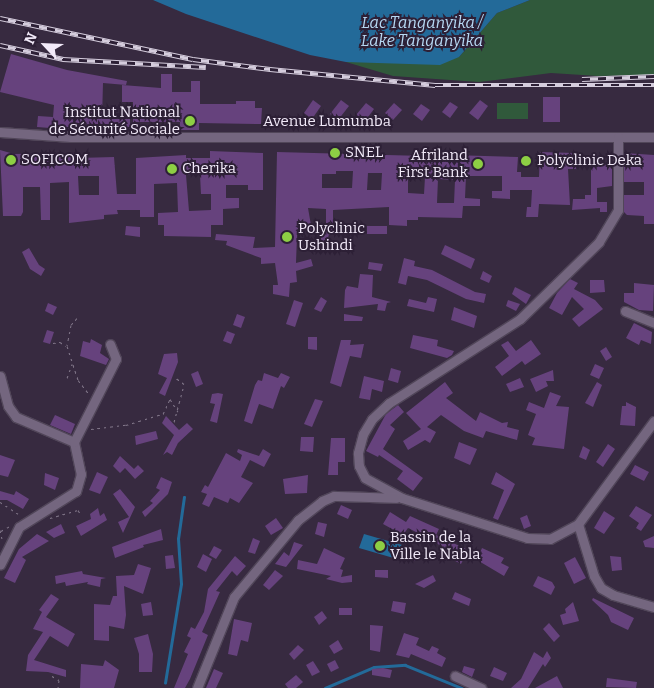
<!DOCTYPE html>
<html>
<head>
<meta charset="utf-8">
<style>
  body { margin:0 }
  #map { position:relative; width:654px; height:688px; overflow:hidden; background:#372a40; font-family:Bitter,serif }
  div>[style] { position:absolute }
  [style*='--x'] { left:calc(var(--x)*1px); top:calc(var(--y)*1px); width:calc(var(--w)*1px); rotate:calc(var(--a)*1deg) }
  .green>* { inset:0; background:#30593b }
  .water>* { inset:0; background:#236a99 }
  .stream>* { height:2.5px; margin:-1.25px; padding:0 1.25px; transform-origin:1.25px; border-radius:1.25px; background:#236a99 }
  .building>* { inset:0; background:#66427d }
  .path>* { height:1px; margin-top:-0.5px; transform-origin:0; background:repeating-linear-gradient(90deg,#82778a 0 2.5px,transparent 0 6.5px) }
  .roads { filter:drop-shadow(1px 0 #514659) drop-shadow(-1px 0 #514659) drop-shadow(0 1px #514659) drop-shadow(0 -1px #514659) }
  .minor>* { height:9px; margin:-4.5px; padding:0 4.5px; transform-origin:4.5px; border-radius:4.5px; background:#74667f }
  .rail>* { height:4.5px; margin-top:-2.25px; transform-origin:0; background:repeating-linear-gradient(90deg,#2d2036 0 8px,#d5cddd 0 16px); box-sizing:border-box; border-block:1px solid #d5cddd }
  .dots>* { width:14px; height:14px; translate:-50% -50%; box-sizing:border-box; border:2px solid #2d2036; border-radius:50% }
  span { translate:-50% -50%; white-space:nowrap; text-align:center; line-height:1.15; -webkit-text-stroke:4px #2d2036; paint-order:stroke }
  .poi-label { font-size:15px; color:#f2eaf9 }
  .right { translate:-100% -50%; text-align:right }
  .left { translate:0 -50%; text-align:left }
  .street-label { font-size:15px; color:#f2eaf9 }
  .water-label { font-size:16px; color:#b6d8f3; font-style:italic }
  .north { position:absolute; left:20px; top:20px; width:50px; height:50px; -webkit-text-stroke:4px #2d2036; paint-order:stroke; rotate:295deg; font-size:14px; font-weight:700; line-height:20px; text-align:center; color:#f2eaf9 }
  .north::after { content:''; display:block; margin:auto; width:18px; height:22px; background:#f2eaf9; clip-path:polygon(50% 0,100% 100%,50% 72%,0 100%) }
</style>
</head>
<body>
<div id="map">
  <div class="green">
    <i style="clip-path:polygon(530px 0,654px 0,654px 75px,598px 76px,551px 73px,479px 82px,393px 76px,346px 62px,459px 57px,497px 13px)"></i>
    <i style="clip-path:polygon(497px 103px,528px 103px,528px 119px,497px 119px)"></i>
  </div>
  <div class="water">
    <i style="clip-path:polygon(153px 0,530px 0,497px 13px,459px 57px,440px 65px,346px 62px,310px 55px,186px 14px)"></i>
    <i style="clip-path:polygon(364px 534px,402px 545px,397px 559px,359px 548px)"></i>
  </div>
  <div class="stream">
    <i style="--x:165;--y:683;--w:100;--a:-80.8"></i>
    <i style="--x:181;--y:584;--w:45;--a:-93.8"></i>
    <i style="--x:178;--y:539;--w:42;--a:-81.9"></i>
    <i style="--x:325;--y:688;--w:53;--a:-23.2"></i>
    <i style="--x:374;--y:667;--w:31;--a:-4"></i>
    <i style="--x:405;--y:665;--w:61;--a:22"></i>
  </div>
  <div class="building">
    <i style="clip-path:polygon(11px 54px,67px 70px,127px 81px,126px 85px,103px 83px,102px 119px,130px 119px,130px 129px,77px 123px,76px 130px,37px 127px,38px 116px,53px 117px,54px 105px,0 92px)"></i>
    <i style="clip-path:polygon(161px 74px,172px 74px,172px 92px,191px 92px,191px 81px,200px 81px,200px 104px,236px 104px,236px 101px,255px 101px,255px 108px,262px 108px,261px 124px,199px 123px,199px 130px,180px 130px,180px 122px,133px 122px,133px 102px,122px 102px,122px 85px,161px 88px)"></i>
    <i style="clip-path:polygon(543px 97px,560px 97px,560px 122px,543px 122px)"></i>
    <i style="clip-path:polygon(313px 100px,321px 106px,312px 119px,304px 113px)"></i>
    <i style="clip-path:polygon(341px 100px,349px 106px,338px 120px,330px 114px)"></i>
    <i style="clip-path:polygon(480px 100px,488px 106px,478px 120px,469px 113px)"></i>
    <i style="clip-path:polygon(450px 102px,458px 107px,450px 118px,442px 112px)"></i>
    <i style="clip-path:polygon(366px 103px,374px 109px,365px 121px,356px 115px)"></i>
    <i style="clip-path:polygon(394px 103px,402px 110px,393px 120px,385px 113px)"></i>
    <i style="clip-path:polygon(421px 104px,430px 110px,422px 121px,413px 114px)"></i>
    <i style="clip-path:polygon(evenodd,0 150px,14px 154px,78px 153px,78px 158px,114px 157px,117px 194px,136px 194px,136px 158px,186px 155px,186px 158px,210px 158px,210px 151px,263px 153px,263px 190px,248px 190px,248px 185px,226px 185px,226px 198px,239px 198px,239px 208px,223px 209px,223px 225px,211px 225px,211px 237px,164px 236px,164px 225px,158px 225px,158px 213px,178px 212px,177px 183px,154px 184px,154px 217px,140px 217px,140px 210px,117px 210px,118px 214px,104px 215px,104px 219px,69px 223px,69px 182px,50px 183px,50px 220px,41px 220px,40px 187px,23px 187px,23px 212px,21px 216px,3px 216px,0 150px,186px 175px,200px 175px,201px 194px,211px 194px,211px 210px,189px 211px,186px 175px,0 150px,78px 176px,99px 176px,99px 195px,79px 195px,78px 176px)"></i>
    <i style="clip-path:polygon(evenodd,277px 152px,424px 156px,424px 159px,451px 159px,451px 155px,518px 157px,517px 172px,521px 172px,521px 177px,539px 177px,540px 152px,574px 153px,576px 169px,568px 169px,570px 205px,539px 204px,538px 217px,526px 217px,527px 207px,531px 207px,532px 190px,510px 190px,510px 199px,492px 198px,492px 191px,502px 191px,502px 176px,466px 176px,465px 198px,480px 199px,480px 206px,463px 206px,462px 218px,418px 217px,418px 220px,407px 220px,407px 226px,389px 225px,389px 207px,333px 210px,333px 232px,328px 236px,331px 241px,325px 245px,311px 224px,326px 225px,326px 209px,308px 208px,312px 231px,306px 230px,300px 222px,302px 230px,298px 230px,297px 236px,296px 263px,311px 259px,313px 266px,296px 271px,297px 282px,290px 283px,289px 297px,273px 294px,273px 285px,278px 285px,275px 263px,261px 264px,261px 258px,226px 245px,227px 241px,215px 240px,216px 234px,255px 237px,253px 248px,275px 247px,277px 152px,336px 171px,353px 171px,352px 188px,322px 188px,322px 174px,336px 174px,336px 171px,277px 152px,368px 173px,382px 173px,381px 190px,367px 190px,368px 173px,277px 152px,408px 177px,425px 177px,424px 194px,408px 193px,408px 177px,277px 152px,438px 179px,455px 180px,454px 203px,437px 203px,438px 179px)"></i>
    <i style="clip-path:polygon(624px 153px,654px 155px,654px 224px,644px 224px,644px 216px,627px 215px,624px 212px,624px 195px,644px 195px,644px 182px,624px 182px)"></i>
    <i style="clip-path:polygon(591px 164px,612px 164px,612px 186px,597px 188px,597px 202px,607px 202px,607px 212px,600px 212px,600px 208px,572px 210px,573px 199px,585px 199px,585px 195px,591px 195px)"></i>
    <i style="clip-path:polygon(126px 226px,140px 227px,140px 237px,125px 235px)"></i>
    <i style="clip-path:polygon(367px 226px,387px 226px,387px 234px,367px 234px)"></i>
    <i style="clip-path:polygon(445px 245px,475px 259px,471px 269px,441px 254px)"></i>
    <i style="clip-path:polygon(29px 248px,39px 265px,45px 269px,41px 276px,30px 269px,22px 252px)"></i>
    <i style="clip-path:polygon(404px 258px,415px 261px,414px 266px,432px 270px,475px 292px,486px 294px,484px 303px,466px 299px,427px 280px,408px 276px,406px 285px,398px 283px)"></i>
    <i style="clip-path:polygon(369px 262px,383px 264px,381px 271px,368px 269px)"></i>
    <i style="clip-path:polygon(483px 271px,492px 276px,489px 283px,480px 279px)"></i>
    <i style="clip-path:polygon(360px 274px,373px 275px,372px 297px,391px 302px,387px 303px,385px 311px,377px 310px,378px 304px,344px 308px,345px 290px,347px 286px,358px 288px)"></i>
    <i style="clip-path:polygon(570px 279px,578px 283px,574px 289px,595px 300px,603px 309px,579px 327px,572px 319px,584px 309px,572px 297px,562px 315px,549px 308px,557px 293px)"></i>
    <i style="clip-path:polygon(590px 280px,604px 280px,605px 292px,590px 293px)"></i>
    <i style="clip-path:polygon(634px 283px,654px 285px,653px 311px,639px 310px,624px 302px,624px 293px,634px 293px)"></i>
    <i style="clip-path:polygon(515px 287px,531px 295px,526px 304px,512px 294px)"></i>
    <i style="clip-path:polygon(321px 297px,327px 301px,321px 312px,314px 309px)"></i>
    <i style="clip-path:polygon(428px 297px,437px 299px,434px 312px,407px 306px,409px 299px,426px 303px)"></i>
    <i style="clip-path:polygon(294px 300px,303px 303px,295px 327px,286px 324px)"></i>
    <i style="clip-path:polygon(508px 300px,520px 304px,516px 311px,506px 306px)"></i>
    <i style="clip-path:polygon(48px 303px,57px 307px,53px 315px,45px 311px)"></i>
    <i style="clip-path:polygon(454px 307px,477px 316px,474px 328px,451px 320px)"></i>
    <i style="clip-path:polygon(237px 314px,245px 317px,241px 328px,233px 325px)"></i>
    <i style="clip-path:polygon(344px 314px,363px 317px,362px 321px,344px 321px)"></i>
    <i style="clip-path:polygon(634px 323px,652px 332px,651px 344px,641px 340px,639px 345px,626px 338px)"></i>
    <i style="clip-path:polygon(47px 330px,54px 332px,50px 344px,43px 342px)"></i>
    <i style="clip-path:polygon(227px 331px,235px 334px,231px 344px,223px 341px)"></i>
    <i style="clip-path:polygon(413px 335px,438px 340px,437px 346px,454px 351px,452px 355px,447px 358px,410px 348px)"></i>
    <i style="clip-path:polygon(308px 337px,317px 337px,317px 350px,308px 349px)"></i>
    <i style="clip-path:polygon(91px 339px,102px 345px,100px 353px,109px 359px,106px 365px,80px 356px,83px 341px,90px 343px)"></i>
    <i style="clip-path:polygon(341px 340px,351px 340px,350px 345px,364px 344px,361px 358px,350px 356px,341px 387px,330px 383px)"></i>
    <i style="clip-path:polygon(531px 340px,541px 354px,525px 365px,522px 361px,502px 376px,495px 367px,509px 356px,501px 345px,508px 341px,516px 351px)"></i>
    <i style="clip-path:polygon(606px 347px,612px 357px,606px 361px,600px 351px)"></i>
    <i style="clip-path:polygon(177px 353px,178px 362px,165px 396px,159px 393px,167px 378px,158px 374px,164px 354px)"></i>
    <i style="clip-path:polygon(595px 364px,604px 368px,599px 379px,590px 375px)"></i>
    <i style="clip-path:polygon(391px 368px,401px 371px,398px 383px,388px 380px)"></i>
    <i style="clip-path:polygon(553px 370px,554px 381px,546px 381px,548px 386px,536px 392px,530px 379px)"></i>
    <i style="clip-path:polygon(198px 371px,203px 384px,196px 387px,191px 374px)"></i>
    <i style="clip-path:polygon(264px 373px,278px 378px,281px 373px,290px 377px,284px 388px,281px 386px,273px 409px,259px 404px,252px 424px,244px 421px,255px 385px,258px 380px,262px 381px)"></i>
    <i style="clip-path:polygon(364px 376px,384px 381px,382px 392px,372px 389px,370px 400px,359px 398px)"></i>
    <i style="clip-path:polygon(520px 378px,524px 387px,510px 392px,506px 384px)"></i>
    <i style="clip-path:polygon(445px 382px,453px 393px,446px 398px,476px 421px,480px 412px,502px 423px,508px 422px,507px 427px,519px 430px,517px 440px,486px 431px,483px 438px,464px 431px,441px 415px,427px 427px,436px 432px,430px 443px,425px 440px,408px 450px,403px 441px,421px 429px,406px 413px)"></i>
    <i style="clip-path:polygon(597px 382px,602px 385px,593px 407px,585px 403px)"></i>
    <i style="clip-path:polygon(550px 392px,561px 396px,556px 406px,569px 407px,564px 449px,532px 445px,535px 438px,528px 435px,536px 414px,526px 410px,529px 402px,544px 408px)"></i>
    <i style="clip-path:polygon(218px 393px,223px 394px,217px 423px,210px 421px,215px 404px,210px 403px,212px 394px)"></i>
    <i style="clip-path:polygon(315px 399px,323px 401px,312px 427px,304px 424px)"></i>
    <i style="clip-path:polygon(626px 402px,636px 407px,635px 426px,620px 425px,622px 406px,626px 406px)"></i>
    <i style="clip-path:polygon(398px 405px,404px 412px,390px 425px,395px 429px,383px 449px,423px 478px,413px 491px,397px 479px,403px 471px,379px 455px,378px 457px,366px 451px,386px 414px)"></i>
    <i style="clip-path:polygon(55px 415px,75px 424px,71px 434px,50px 425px)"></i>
    <i style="clip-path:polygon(166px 416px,179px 430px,187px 423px,193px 429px,178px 443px,172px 455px,167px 452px,163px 455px,174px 435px,162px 423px)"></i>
    <i style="clip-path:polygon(156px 431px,158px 439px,136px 445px,135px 436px)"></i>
    <i style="clip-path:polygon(301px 437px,314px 437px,313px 452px,300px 451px)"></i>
    <i style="clip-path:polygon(331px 438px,345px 438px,345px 462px,338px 462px,338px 475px,328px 475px)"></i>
    <i style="clip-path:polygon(459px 442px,477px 449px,470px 465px,454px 458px)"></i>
    <i style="clip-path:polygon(608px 444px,615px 449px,603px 467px,596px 462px)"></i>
    <i style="clip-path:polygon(583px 446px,590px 450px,586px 460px,579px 457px)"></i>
    <i style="clip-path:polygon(238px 449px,259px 456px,263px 449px,271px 454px,264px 467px,250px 460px,241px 477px,253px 483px,239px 503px,230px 498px,228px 503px,214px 497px,209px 507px,202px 504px,207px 494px,201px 492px,205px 485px,208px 487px,226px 453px,240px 461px,242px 455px,237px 452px)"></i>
    <i style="clip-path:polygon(0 455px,15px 460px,8px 477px,0 475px)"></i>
    <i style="clip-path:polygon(120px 456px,134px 469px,138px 465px,144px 471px,135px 479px,125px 468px,120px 473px,113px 466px)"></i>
    <i style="clip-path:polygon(635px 465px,649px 472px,644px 481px,630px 474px)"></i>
    <i style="clip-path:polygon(97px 472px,108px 477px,100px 494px,89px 490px)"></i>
    <i style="clip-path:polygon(496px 472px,515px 484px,498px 520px,493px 518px,504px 490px,491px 484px)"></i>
    <i style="clip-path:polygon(45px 473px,59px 478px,55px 490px,44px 485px)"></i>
    <i style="clip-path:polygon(308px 475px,307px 493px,285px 494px,283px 479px)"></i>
    <i style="clip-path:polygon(161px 477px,172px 482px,168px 494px,145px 517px,142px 512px,153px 503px,150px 501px,160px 490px,156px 488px)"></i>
    <i style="clip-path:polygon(120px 489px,135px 507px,123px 533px,118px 522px,129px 517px,113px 494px)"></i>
    <i style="clip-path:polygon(0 491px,14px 495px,16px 491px,29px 499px,23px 509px,7px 500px,0 500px)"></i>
    <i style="clip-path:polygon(341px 505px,352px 510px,348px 519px,337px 514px)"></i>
    <i style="clip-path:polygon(636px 506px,652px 515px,641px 531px,636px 528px,639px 523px,629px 516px)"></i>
    <i style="clip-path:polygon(98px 508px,100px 516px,104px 513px,107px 520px,81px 536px,76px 526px,91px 519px,90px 514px)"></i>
    <i style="clip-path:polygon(604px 511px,615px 518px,604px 534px,594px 528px)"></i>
    <i style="clip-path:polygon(390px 512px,406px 522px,410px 516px,439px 529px,436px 535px,468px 550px,461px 564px,440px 553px,443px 547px,422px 535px,408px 528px,403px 535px,383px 524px)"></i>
    <i style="clip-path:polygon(527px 515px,531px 526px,524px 529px,520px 518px)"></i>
    <i style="clip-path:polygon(276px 518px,283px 528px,271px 535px,265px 526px)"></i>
    <i style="clip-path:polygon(318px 522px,327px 524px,324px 537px,315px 534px)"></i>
    <i style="clip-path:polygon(61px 524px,65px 533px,54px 538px,46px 532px)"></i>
    <i style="clip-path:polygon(161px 529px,163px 540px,143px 545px,144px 547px,115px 558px,112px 547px)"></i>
    <i style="clip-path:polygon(37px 534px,49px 541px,22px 557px,26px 560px,15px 583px,4px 578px,19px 549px)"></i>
    <i style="clip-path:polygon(654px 536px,654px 548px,645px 547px,643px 541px)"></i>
    <i style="clip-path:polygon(253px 538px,260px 541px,255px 554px,248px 552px)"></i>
    <i style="clip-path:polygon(294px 542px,303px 545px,286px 567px,275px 564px,284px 552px,289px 556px)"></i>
    <i style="clip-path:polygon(214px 546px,222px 550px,216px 559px,209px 555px)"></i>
    <i style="clip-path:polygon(403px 547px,418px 551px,415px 561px,400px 556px)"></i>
    <i style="clip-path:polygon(324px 548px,345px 558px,340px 569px,343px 570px,341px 577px,352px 575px,352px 582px,342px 583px,326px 579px,331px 576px,297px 569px,298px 560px,317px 564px)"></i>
    <i style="clip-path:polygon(482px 548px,504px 558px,501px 563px,509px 567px,504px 576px,477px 560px)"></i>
    <i style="clip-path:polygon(203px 554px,212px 559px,206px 572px,197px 567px)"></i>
    <i style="clip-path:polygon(173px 555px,175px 568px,166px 569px,165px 556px)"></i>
    <i style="clip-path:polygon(235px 556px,246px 566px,237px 576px,232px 571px,216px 591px,220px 592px,202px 632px,208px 635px,190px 679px,185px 688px,174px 688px,188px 654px,184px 652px,191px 638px,187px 636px,191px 627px,195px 629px,204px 612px,208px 589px)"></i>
    <i style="clip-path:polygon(610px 556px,621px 557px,622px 570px,612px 571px)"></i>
    <i style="clip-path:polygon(575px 557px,586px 578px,574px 584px,564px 563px)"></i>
    <i style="clip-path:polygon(138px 564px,151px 568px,143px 594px,124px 586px,126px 615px,124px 629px,109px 626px,109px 641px,94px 640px,94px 604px,110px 605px,113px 596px,117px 596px,116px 576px,134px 575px)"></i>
    <i style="clip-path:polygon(275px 570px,283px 576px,269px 590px,263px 585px)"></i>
    <i style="clip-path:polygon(375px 570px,388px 570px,388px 578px,375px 577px)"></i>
    <i style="clip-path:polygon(82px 571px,83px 574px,106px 578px,101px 579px,100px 587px,87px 584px,88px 582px,66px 586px,65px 582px,56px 584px,55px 576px)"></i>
    <i style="clip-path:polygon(433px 575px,436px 581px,424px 588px,415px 584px)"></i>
    <i style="clip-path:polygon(538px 576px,552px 582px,555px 587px,551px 595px,533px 586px)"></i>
    <i style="clip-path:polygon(455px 592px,471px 599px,469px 606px,452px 599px)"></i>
    <i style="clip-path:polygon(51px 594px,59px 599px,46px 617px,75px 634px,68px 647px,50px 636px,34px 660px,66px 670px,66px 677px,48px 672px,26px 671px,28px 655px,43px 632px,33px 629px,42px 612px,39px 610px)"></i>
    <i style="clip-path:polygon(593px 598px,634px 618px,628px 630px,611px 622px,608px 615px,592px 600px)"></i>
    <i style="clip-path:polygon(393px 601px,406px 603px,404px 614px,391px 611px)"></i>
    <i style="clip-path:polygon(151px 602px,153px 615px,143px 616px,141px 604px)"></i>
    <i style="clip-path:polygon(573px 602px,579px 621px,563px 625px,560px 615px,566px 613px,565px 609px)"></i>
    <i style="clip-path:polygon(339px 608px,352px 608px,352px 615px,339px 615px)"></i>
    <i style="clip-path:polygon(322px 611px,327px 618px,319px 625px,314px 617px)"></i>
    <i style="clip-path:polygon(234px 619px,252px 623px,248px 642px,241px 640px,237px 656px,228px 654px)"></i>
    <i style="clip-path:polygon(549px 623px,560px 636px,554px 642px,543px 629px)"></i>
    <i style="clip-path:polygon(370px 625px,383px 626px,380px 652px,370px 650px)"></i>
    <i style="clip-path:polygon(404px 633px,419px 638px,416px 645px,429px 651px,432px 646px,439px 649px,437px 653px,446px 658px,442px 667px,411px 654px,409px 658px,396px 655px)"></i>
    <i style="clip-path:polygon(148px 634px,153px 654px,152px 672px,139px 672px,139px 654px,134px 638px)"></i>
    <i style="clip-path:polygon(338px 640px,343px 649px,334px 654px,329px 646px)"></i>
    <i style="clip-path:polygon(298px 645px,304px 650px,294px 660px,289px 654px)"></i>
    <i style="clip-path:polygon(547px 651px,551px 658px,545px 667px,543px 664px,528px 688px,511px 688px,521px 679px,534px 652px,543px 658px)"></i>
    <i style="clip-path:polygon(105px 660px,119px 670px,114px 688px,80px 688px,81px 664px,103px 666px)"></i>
    <i style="clip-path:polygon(335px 660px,339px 668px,331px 672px,327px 664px)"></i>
    <i style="clip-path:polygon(313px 661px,320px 672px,312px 676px,306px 665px)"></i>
    <i style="clip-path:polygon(464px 666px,475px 669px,472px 677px,462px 672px)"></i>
    <i style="clip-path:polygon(494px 667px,507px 673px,503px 681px,490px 676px)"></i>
    <i style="clip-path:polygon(383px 668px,392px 670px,390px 678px,372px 675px,372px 669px)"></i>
    <i style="clip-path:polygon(214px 669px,223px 673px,216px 688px,206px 688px)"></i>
    <i style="clip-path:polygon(296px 675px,303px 682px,296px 688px,288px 688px,285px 684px)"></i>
    <i style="clip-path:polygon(557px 676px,563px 688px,535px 688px)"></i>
    <i style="clip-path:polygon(607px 678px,637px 682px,636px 688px,606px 687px)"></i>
  </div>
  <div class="path">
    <i style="--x:77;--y:318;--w:9;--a:131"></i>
    <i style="--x:71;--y:325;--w:21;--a:101"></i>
    <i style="--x:67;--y:346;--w:36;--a:72"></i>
    <i style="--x:78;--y:380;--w:16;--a:52"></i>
    <i style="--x:53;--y:343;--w:7;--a:-8"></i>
    <i style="--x:60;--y:342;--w:7;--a:34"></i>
    <i style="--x:67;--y:378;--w:15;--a:-70"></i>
    <i style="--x:174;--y:422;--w:39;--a:-75"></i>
    <i style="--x:184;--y:384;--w:10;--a:-143"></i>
    <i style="--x:91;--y:429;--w:35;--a:-7"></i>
    <i style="--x:126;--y:425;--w:39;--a:-17"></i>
    <i style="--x:163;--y:414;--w:17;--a:-65"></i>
    <i style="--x:170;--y:399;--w:15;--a:58"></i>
    <i style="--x:0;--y:502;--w:24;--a:33"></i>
    <i style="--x:50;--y:518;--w:29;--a:-16"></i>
    <i style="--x:78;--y:510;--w:6;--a:59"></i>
    <i style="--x:0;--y:530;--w:9;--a:77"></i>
    <i style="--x:1;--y:531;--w:10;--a:-29"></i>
    <i style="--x:52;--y:676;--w:8;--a:30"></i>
    <i style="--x:59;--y:680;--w:8;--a:97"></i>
  </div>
  <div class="roads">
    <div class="minor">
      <i style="--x:0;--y:132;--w:71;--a:4"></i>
      <i style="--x:71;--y:137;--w:583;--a:0"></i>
      <i style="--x:618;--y:137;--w:73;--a:90"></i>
      <i style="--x:618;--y:210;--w:37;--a:121"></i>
      <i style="--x:599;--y:242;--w:110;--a:135.7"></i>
      <i style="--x:520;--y:319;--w:156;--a:147.3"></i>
      <i style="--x:389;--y:403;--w:23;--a:137"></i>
      <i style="--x:372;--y:419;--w:17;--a:121"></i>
      <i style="--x:363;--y:434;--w:20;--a:105"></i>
      <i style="--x:358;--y:453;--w:13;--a:86"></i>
      <i style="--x:359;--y:466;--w:13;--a:63"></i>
      <i style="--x:365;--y:478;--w:42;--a:28.4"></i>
      <i style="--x:402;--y:498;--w:131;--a:17.7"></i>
      <i style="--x:527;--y:538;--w:23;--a:2"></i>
      <i style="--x:550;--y:539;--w:32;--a:-28"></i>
      <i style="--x:578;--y:524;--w:128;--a:-53.6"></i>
      <i style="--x:625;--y:311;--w:31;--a:22"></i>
      <i style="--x:0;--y:376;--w:31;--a:75"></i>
      <i style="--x:8;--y:406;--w:14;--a:54"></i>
      <i style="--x:16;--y:417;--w:63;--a:23.3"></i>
      <i style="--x:74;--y:442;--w:33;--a:78"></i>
      <i style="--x:81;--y:474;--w:18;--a:106"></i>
      <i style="--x:76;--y:491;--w:67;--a:147.7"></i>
      <i style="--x:19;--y:527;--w:42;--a:116.6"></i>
      <i style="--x:74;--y:442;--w:93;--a:-63.2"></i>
      <i style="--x:116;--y:359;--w:16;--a:-112"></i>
      <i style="--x:578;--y:524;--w:54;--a:72.9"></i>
      <i style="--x:594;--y:576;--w:14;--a:60"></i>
      <i style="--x:601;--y:588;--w:14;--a:30"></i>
      <i style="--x:613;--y:595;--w:43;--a:16.3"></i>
      <i style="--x:455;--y:676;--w:29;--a:25"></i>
      <i style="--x:197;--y:688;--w:98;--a:-67.9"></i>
      <i style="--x:234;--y:597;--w:100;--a:-50.3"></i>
      <i style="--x:298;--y:520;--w:31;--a:-38"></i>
      <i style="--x:322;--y:501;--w:13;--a:-23"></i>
      <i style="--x:334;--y:496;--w:62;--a:1.8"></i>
    </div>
  </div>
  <div class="rail">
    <i style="--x:0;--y:18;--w:197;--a:12"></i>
    <i style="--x:193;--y:59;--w:78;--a:7.4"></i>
    <i style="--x:270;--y:69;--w:166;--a:5.5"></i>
    <i style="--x:435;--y:85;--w:219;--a:0"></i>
    <i style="--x:0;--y:45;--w:65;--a:12.5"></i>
    <i style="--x:63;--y:59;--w:143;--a:3.2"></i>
    <i style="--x:582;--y:79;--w:72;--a:-2.4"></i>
  </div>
  <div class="dots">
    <i style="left:190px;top:121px;background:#8dce44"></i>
    <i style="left:335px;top:153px;background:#8dce44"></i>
    <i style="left:11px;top:160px;background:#8dce44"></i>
    <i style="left:526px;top:161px;background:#8dce44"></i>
    <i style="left:478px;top:164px;background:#8dce44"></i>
    <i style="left:172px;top:169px;background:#8dce44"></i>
    <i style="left:287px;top:237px;background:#8dce44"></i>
    <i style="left:380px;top:546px;background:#8dce44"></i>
  </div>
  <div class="poi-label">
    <span class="right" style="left:180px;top:121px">Institut National<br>de Sécurité Sociale</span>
    <span class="left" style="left:345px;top:153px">SNEL</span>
    <span class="right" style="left:468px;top:164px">Afriland<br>First Bank</span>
    <span class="left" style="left:21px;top:160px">SOFICOM</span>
    <span class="left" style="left:537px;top:161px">Polyclinic Deka</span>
    <span class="left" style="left:182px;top:169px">Cherika</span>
    <span class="left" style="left:298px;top:237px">Polyclinic<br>Ushindi</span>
    <span class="left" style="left:390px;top:546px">Bassin de la<br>Ville le Nabla</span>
  </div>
  <div class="street-label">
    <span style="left:327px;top:122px">Avenue Lumumba</span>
  </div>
  <div class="water-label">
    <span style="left:422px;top:32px">Lac Tanganyika /<br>Lake Tanganyika</span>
  </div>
  <div class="north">N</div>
</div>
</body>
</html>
